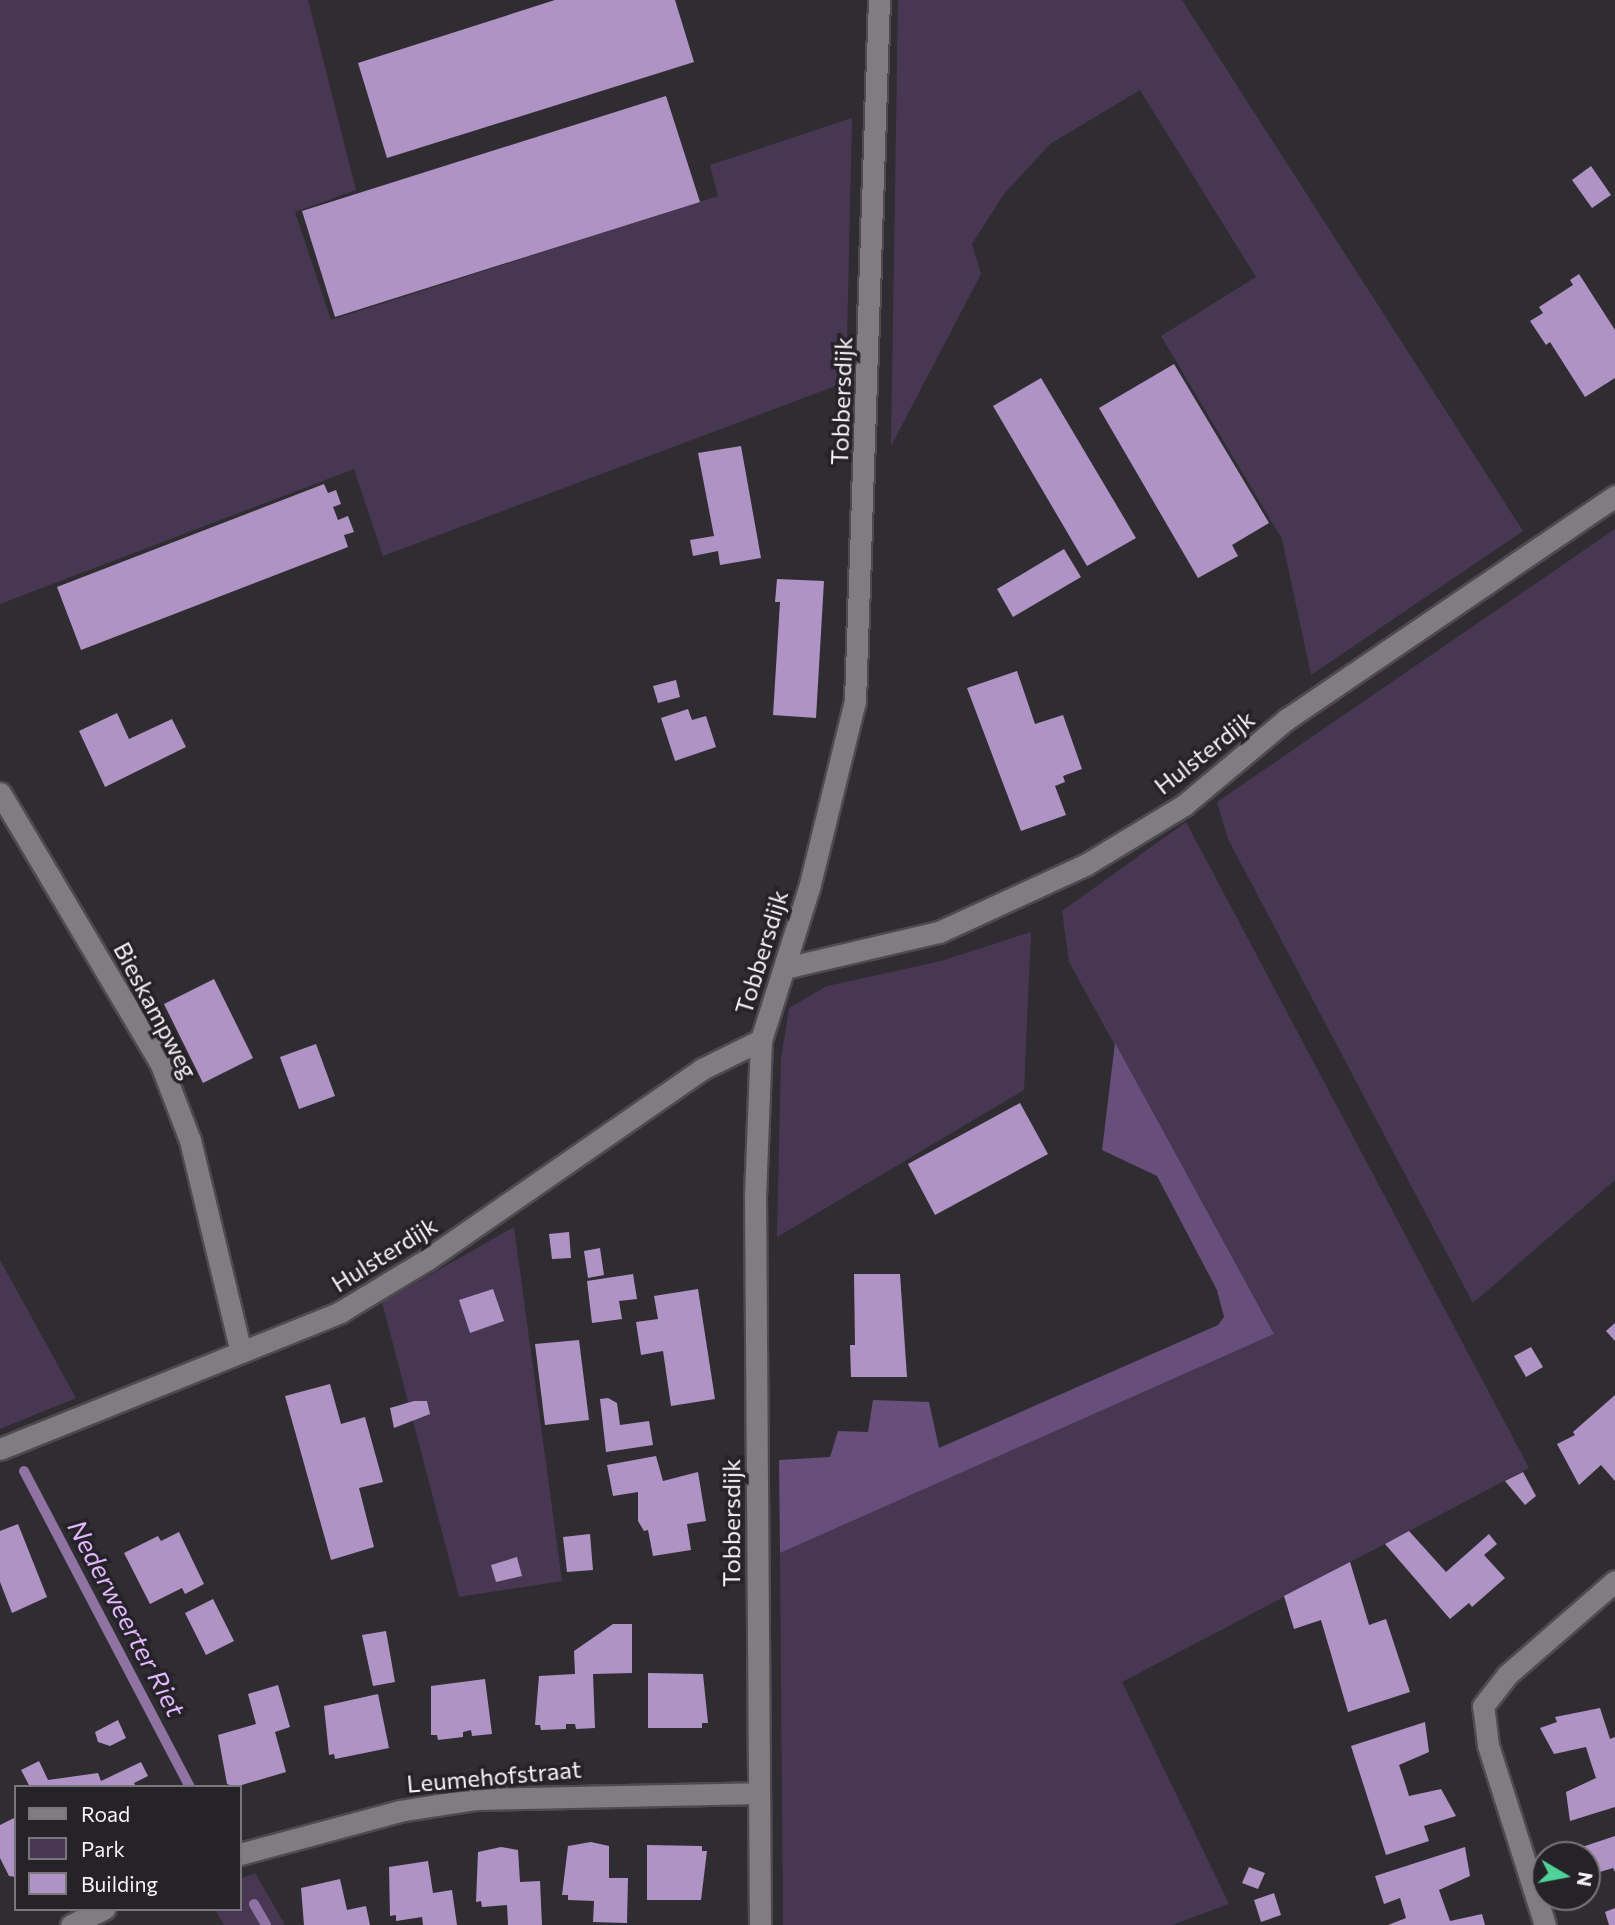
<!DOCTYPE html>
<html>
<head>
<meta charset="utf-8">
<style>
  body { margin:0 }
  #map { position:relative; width:1615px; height:1925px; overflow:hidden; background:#302d32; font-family:Commissioner,sans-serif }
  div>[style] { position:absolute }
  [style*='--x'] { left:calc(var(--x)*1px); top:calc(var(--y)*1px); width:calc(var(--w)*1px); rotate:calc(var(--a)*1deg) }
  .green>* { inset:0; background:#483753 }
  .forest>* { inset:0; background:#684e7b }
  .stream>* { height:10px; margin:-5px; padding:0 5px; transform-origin:5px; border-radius:5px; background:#8f73a3 }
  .building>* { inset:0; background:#b093c5 }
  .roads { filter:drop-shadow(2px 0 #4d4b4f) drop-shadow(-2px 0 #4d4b4f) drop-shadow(0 2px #4d4b4f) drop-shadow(0 -2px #4d4b4f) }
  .minor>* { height:21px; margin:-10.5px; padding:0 10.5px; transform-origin:10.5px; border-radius:10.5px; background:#7f7c82 }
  span { translate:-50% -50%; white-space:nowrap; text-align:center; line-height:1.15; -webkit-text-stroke:7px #262328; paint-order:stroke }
  .street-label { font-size:24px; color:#f6f4f7 }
  .water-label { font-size:26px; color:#e1b7ff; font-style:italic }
  .legend { position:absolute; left:14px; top:1785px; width:228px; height:126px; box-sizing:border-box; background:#262328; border:2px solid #79777b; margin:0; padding:9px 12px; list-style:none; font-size:21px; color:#f6f4f7 }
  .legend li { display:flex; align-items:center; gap:14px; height:35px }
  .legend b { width:35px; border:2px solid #79777b }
  .north { position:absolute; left:1531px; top:1841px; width:70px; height:70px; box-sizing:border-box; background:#262328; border:2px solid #79777b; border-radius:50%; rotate:100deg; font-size:19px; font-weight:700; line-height:28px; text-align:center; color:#f6f4f7 }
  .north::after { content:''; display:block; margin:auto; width:24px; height:32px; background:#50d398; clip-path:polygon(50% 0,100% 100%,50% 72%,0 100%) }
</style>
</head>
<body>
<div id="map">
  <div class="green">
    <i style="clip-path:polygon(0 0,308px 0,356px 190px,295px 212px,331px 320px,718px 196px,710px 165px,852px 118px,846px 382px,383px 556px,354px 469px,0 604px)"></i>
    <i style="clip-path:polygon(898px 0,1182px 0,1523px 531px,1311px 675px,1282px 539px,1161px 336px,1256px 277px,1140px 90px,1050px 144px,1004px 194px,972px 244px,981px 274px,891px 446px)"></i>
    <i style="clip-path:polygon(1615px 529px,1615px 1180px,1473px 1303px,1228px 839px,1217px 802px)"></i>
    <i style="clip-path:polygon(1186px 822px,1529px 1468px,1122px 1682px,1229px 1904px,1172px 1925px,783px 1925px,780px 1553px,1274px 1334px,1069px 962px,1062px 911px)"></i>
    <i style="clip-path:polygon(1031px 932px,1024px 1090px,777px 1237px,781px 1059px,789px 1008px,827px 986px,941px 961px)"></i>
    <i style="clip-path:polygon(514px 1227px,562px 1581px,459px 1597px,382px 1302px)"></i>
    <i style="clip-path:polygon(0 1260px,76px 1398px,0 1429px)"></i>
    <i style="clip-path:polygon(255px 1873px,285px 1925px,224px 1925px,215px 1909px,240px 1909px,240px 1879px)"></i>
  </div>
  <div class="forest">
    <i style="clip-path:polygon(1115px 1043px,1274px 1334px,780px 1553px,779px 1460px,830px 1457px,838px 1431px,868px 1432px,873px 1400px,929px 1402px,939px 1448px,1218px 1325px,1224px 1317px,1217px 1290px,1157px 1176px,1102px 1150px)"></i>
  </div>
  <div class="stream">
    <i style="--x:24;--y:1471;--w:357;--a:62.3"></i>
    <i style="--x:254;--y:1904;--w:24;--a:60"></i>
  </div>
  <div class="building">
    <i style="clip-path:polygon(555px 0,675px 0,694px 62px,387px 158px,358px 63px)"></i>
    <i style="clip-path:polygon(666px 96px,700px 202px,335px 317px,302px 211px)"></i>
    <i style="clip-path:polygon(1591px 166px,1611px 195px,1592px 208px,1572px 180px)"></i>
    <i style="clip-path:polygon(1579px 274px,1615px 330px,1615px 378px,1585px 397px,1550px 342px,1546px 345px,1530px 321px,1543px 313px,1539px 307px,1573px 285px,1570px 280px)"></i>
    <i style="clip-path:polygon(1174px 364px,1269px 523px,1232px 545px,1238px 556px,1198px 578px,1099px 408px)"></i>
    <i style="clip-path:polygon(1041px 378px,1136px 538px,1087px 566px,993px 406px)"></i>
    <i style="clip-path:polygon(741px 446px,761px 558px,720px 565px,718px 551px,693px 556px,690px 540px,714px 536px,698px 453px)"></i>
    <i style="clip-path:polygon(324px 484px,328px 493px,336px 490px,341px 504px,333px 507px,338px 520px,348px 516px,354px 532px,344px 535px,348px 547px,81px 650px,57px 587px)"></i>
    <i style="clip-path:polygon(1064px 549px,1081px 577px,1013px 617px,997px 589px)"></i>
    <i style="clip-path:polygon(777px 579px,824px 581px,816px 718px,773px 715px,780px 602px,775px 602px)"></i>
    <i style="clip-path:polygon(1017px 671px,1035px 724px,1063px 715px,1082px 769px,1063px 776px,1065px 782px,1055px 786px,1066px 815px,1021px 831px,967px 688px)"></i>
    <i style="clip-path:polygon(676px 680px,680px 697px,658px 703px,653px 686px)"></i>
    <i style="clip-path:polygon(688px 709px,692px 720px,706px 716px,716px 747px,675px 761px,661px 718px)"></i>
    <i style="clip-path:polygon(117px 713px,129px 739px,172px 719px,186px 747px,105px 787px,79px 731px)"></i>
    <i style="clip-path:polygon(214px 979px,253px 1058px,203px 1083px,164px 1004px)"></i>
    <i style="clip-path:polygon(316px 1044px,335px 1096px,299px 1109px,280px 1057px)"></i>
    <i style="clip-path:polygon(1020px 1103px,1048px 1154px,935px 1215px,908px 1164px)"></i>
    <i style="clip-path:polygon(569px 1232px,571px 1258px,552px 1259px,549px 1234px)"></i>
    <i style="clip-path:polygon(600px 1248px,604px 1275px,588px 1278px,584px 1251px)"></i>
    <i style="clip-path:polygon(633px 1274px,637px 1299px,619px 1301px,622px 1319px,592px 1323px,587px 1281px)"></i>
    <i style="clip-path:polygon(854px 1274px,900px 1274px,907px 1377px,851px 1377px,850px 1345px,855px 1345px)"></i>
    <i style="clip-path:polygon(493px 1289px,504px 1321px,470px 1333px,459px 1300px)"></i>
    <i style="clip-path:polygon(698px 1289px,715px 1399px,671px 1406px,663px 1351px,641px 1355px,636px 1322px,658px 1319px,654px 1296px)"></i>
    <i style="clip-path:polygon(1615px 1323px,1615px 1341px,1606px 1331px)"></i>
    <i style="clip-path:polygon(579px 1340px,589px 1420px,545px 1425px,535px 1344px)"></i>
    <i style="clip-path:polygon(1531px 1347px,1543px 1367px,1526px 1377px,1514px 1356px)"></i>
    <i style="clip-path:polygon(330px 1384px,341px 1424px,365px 1417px,383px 1482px,359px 1488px,374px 1547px,331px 1560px,285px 1396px)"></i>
    <i style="clip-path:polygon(1615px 1395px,1615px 1481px,1601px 1465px,1579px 1485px,1557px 1444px,1575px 1435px,1573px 1432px)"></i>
    <i style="clip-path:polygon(608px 1398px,617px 1403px,620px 1425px,649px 1421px,653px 1445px,606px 1452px,600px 1399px)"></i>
    <i style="clip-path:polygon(414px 1401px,427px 1401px,430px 1414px,394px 1428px,390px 1408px)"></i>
    <i style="clip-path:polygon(656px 1456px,663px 1481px,698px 1472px,706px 1521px,687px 1524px,691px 1550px,653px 1556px,648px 1530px,644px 1531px,638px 1521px,638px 1492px,613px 1496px,607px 1465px)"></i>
    <i style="clip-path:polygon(1523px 1472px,1536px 1496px,1525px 1505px,1505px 1481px)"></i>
    <i style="clip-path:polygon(18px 1524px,47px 1597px,12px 1613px,0 1582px,0 1531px)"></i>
    <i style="clip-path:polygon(1409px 1531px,1446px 1572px,1489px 1534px,1497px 1544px,1484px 1555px,1505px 1578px,1472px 1607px,1469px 1603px,1450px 1619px,1385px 1544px)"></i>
    <i style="clip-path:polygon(179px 1532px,204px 1584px,185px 1594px,182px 1588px,150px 1604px,124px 1553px,158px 1536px,161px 1541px)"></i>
    <i style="clip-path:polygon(590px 1534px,593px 1570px,567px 1572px,563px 1537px)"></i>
    <i style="clip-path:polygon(517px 1557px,522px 1576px,496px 1582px,491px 1565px)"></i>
    <i style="clip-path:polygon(1350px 1562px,1369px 1625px,1386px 1619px,1410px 1692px,1348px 1712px,1321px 1620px,1294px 1629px,1284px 1596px)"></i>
    <i style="clip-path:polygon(213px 1599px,234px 1641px,206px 1655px,185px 1613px)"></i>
    <i style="clip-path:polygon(613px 1624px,632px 1624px,632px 1673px,593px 1674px,595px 1728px,576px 1729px,575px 1724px,566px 1724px,566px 1729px,541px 1730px,540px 1725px,535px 1725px,539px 1676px,575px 1674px,574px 1651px)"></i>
    <i style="clip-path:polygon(386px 1631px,395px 1682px,373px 1686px,362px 1635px)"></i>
    <i style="clip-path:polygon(648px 1673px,703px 1674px,708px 1723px,702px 1723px,702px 1728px,648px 1728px)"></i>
    <i style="clip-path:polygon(485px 1679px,492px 1734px,472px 1736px,471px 1730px,463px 1732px,463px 1737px,438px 1740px,437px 1735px,431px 1735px,431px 1686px)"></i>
    <i style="clip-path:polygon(278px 1685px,290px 1727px,275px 1732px,286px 1772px,235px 1787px,227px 1784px,218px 1735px,256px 1724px,248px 1694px)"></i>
    <i style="clip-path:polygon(378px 1694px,389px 1748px,335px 1759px,334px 1754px,329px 1755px,324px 1706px)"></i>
    <i style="clip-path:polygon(1600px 1708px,1610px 1739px,1615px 1737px,1615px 1807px,1570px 1821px,1566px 1792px,1596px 1778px,1591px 1763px,1586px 1747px,1554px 1754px,1540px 1728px,1557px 1722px,1555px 1717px)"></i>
    <i style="clip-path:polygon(118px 1720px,126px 1738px,110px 1746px,98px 1742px,95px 1732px)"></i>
    <i style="clip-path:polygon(1425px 1722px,1429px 1752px,1399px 1765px,1404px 1780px,1409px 1796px,1441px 1789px,1456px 1816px,1424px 1826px,1429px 1841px,1386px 1855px,1351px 1746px)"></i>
    <i style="clip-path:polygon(39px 1761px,48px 1780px,98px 1773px,101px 1781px,141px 1762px,148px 1776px,134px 1783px,136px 1787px,30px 1787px,21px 1770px)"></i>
    <i style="clip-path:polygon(16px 1817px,16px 1877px,9px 1876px,0 1858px,0 1825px)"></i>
    <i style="clip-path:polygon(1615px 1836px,1615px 1872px,1613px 1868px,1593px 1874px,1587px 1855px,1581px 1855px,1579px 1848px)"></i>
    <i style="clip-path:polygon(591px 1842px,609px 1846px,609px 1878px,628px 1878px,627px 1923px,593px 1922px,594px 1901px,568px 1900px,568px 1895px,562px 1895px,568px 1846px)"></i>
    <i style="clip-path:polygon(647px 1845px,702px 1846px,702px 1851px,707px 1851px,701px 1900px,647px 1900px)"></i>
    <i style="clip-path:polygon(501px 1847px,518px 1850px,520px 1882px,540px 1881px,542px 1925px,508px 1925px,507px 1905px,482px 1907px,481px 1901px,476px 1902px,478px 1852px)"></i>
    <i style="clip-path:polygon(1465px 1847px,1470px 1876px,1439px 1890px,1450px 1921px,1482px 1914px,1485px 1925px,1388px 1925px,1406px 1918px,1400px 1898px,1384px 1904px,1375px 1876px)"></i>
    <i style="clip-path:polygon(428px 1861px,433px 1893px,452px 1890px,457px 1925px,423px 1925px,422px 1917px,396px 1921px,396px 1915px,390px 1916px,389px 1867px)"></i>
    <i style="clip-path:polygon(1249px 1867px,1265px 1873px,1258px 1889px,1242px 1883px)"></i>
    <i style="clip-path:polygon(340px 1879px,347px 1910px,366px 1906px,370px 1925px,304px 1925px,301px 1888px)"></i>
    <i style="clip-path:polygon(1274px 1893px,1281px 1915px,1261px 1922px,1254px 1900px)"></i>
    <i style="clip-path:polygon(1615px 1908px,1615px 1925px,1609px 1925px,1605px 1912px)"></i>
  </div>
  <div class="roads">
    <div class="minor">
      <i style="--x:0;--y:793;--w:313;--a:59.3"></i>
      <i style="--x:160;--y:1062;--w:84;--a:69"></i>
      <i style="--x:190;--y:1140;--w:218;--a:76.5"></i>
      <i style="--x:785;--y:968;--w:158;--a:-13.2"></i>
      <i style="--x:939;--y:932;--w:161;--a:-24.7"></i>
      <i style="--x:1085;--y:865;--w:116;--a:-31.2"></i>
      <i style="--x:1184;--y:805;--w:134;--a:-39.9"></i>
      <i style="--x:1287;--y:719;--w:397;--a:-34.2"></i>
      <i style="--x:0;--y:1449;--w:367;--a:-21.9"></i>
      <i style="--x:340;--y:1312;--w:103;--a:-31.1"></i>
      <i style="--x:428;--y:1259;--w:333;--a:-34.7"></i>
      <i style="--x:702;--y:1069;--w:66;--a:-26.2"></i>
      <i style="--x:240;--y:1854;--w:165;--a:-15.1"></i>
      <i style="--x:399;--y:1811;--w:78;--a:-8.9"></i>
      <i style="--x:476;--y:1799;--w:282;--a:-1.2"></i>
      <i style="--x:71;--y:1925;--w:37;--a:-26"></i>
      <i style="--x:760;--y:1925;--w:728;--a:-90.39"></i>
      <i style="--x:755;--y:1197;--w:157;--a:-87.8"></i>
      <i style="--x:761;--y:1040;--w:159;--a:-72.5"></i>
      <i style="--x:809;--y:888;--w:193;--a:-76.2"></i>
      <i style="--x:855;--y:701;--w:701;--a:-88.04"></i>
      <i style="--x:1545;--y:1925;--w:189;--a:-107.6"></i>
      <i style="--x:1488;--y:1745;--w:39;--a:-97"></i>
      <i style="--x:1483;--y:1706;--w:39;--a:-52"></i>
      <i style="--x:1507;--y:1675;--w:143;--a:-41"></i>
    </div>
  </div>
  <div class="street-label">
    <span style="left:841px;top:401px;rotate:-88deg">Tobbersdijk</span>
    <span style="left:1204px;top:752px;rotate:-38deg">Hulsterdijk</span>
    <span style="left:761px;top:952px;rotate:-73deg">Tobbersdijk</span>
    <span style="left:156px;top:1010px;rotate:62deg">Bieskampweg</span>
    <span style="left:384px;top:1254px;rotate:-32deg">Hulsterdijk</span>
    <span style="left:731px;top:1523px;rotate:-90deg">Tobbersdijk</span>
    <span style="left:494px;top:1776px;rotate:-5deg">Leumehofstraat</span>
  </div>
  <div class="water-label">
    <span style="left:127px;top:1618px;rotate:62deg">Nederweerter Riet</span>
  </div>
  <ul class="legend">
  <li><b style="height:9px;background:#7f7c82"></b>Road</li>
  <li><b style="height:19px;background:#483753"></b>Park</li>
  <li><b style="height:19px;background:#b093c5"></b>Building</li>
  </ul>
  <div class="north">N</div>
</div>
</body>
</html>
